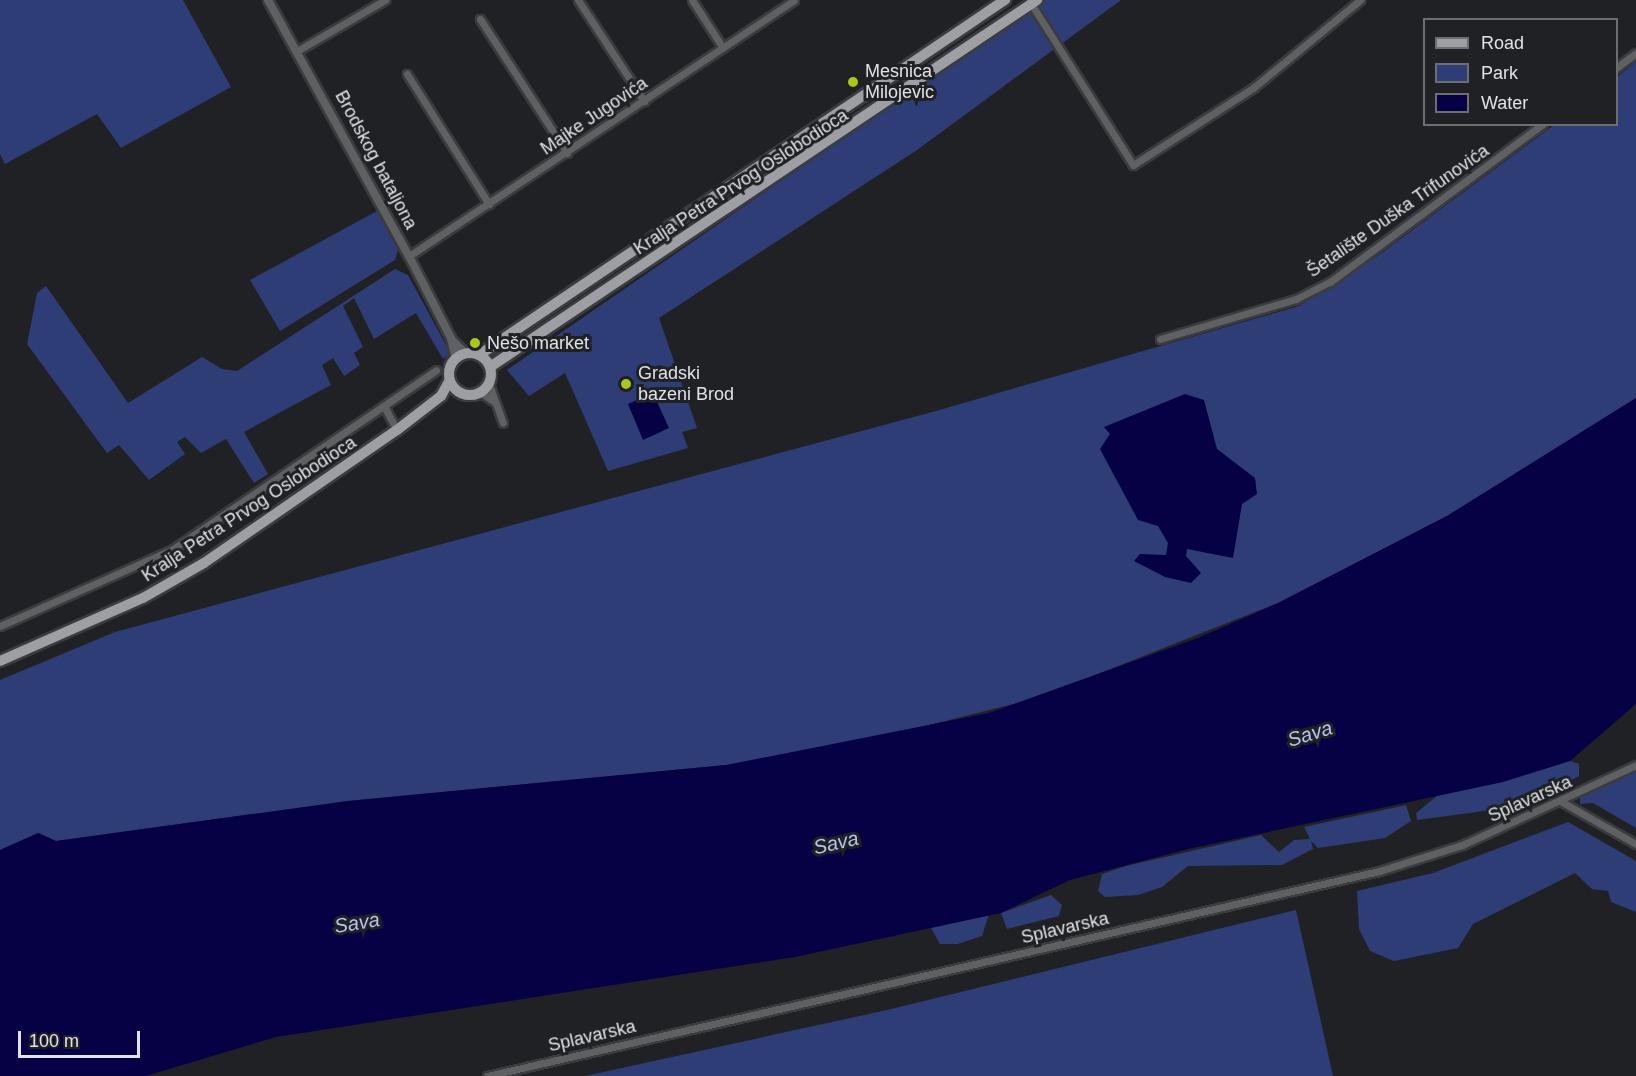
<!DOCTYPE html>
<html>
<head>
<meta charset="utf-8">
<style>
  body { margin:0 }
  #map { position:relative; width:1636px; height:1076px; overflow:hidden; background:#1f2125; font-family:Helvetica,sans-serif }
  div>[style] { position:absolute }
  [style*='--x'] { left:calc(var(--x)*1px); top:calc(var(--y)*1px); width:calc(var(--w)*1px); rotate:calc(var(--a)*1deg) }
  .green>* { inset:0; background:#2f3d76 }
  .water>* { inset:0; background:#060045 }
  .roads { filter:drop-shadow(2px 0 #3a3c40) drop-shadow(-2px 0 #3a3c40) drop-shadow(0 2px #3a3c40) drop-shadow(0 -2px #3a3c40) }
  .minor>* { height:7px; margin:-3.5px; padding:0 3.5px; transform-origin:3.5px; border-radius:3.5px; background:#5f6062 }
  .tertiary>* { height:8px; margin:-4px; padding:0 4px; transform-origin:4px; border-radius:4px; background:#5f6062 }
  .primary>* { height:10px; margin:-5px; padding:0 5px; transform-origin:5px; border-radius:5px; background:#9d9fa4 }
  .primary>.ring { margin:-5px; padding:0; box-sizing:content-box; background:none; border:10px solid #9d9fa4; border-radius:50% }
  .dots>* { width:16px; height:16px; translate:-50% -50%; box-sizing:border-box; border:3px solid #1f2125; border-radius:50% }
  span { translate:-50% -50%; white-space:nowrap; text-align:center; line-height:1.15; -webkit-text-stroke:6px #1f2125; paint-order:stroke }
  .poi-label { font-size:18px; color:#e1e2e5 }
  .left { translate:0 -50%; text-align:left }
  .street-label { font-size:18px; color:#e1e2e5 }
  .water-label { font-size:20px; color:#b6c4ee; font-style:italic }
  .legend { position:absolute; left:1423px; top:18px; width:195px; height:108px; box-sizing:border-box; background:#1f2125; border:2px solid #6d6e72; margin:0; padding:8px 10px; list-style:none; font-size:18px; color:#e1e2e5 }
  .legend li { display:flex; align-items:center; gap:12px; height:30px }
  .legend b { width:30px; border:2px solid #6d6e72 }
  .scale { position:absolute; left:18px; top:1031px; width:122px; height:27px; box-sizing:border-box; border:3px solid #e1e2e5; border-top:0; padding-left:8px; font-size:18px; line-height:21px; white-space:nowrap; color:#e1e2e5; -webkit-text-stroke:4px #1f2125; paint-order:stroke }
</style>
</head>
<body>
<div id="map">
  <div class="green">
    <i style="clip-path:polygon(0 0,183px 0,231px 87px,121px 148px,97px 114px,5px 164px,0 154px)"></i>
    <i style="clip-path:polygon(1043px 0,1121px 0,917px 150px,659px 318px,697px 428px,682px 432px,688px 448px,608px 471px,565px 373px,529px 396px,507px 370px)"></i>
    <i style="clip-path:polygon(1636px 62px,1636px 398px,1447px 516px,1278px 603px,1037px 698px,850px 745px,726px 765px,348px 801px,56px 841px,39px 833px,0 850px,0 680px,115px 632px,936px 411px,1299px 306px,1379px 255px,1554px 125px,1616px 124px,1617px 77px)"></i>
    <i style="clip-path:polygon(377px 211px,398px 250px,395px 260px,280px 331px,250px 280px)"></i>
    <i style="clip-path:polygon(395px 269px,408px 275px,451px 354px,443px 359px,416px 313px,374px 339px,354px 298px,343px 306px,363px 347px,354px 353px,360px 365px,344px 376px,333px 358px,322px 365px,331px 385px,244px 432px,268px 474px,254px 483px,226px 439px,201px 453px,185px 437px,177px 442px,185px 454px,149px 480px,119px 445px,107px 453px,27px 344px,37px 293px,46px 286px,128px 403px,202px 357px,222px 369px,237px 371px)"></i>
    <i style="clip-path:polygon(1570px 761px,1579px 764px,1579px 776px,1525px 805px,1515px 800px,1506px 808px,1417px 820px,1416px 813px,1437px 796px)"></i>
    <i style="clip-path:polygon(1636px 770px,1636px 828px,1593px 803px,1580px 804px,1580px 798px)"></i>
    <i style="clip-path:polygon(1406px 805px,1411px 821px,1385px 838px,1318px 848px,1311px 841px,1313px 849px,1282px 865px,1188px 866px,1162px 887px,1138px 895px,1105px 897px,1098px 891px,1102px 874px,1126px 866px,1261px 835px,1279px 852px,1294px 840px,1310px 839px,1304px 827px)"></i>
    <i style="clip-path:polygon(1568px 822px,1636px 861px,1636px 912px,1611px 902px,1608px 891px,1592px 889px,1575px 873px,1473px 924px,1458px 948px,1394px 961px,1370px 951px,1359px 929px,1357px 891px,1433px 873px)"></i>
    <i style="clip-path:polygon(1051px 895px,1062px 905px,1059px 916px,1007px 929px,1001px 913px)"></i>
    <i style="clip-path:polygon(1296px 910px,1333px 1076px,585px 1076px,887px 1010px)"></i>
    <i style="clip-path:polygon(989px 914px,982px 936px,958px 944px,940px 944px,931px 928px)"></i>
  </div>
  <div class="water">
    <i style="clip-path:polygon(653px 393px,669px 428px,643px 440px,628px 404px)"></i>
    <i style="clip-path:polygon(1185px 394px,1204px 400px,1217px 449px,1255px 478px,1257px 494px,1242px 504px,1233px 558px,1187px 549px,1186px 556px,1201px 573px,1191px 583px,1165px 577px,1134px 561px,1140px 554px,1166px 555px,1168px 543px,1158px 526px,1138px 520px,1100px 449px,1110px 434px,1104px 427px)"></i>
    <i style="clip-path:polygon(1636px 398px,1636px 704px,1570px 761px,1503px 782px,1188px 849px,1070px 880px,1001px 913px,795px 957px,276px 1037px,146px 1076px,0 1076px,0 850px,38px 833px,56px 841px,348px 801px,726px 765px,989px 713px,1198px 638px,1278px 603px,1447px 516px)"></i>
  </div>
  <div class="roads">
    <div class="minor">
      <i style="--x:578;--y:0;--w:121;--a:56.8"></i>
      <i style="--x:692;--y:0;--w:57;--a:57.1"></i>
      <i style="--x:1030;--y:2;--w:193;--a:57.7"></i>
      <i style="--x:1133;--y:165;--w:143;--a:-32.7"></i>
      <i style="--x:1253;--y:88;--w:139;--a:-39.4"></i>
      <i style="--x:480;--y:19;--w:160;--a:57"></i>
      <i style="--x:297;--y:51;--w:102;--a:-30.1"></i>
      <i style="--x:1616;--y:68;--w:25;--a:-37"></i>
      <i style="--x:407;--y:74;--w:154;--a:57.8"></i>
      <i style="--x:409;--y:256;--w:462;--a:-33.6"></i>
      <i style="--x:1160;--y:339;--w:142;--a:-16.4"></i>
      <i style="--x:1296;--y:299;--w:38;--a:-27"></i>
      <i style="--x:1330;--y:282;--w:265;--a:-36.6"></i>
      <i style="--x:489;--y:384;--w:41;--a:70.3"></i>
      <i style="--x:480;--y:392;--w:18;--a:34"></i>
      <i style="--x:384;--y:406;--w:27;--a:62"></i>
      <i style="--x:0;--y:626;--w:189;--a:-24"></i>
      <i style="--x:173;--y:549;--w:318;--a:-34.2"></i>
      <i style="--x:1562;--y:802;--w:85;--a:29.6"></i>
      <i style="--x:487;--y:1076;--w:915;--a:-12.94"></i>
      <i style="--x:1379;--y:871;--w:87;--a:-17.4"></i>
      <i style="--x:1462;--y:845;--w:192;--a:-24.7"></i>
    </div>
    <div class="tertiary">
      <i style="--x:268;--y:0;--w:292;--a:61.2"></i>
      <i style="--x:409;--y:256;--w:92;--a:62.9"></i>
      <i style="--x:451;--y:338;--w:22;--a:77"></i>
      <i style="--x:451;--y:339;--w:20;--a:45"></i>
    </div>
    <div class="primary">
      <i class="ring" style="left:449px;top:353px;width:32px;height:32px"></i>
      <i style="--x:479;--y:355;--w:635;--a:-34.02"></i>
      <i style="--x:490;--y:367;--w:659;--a:-33.86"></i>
      <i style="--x:0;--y:661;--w:156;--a:-23.8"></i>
      <i style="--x:143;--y:598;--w:70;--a:-29.8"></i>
      <i style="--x:204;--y:563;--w:234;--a:-34.6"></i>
      <i style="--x:397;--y:430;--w:56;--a:-37.7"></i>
      <i style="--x:441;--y:396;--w:18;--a:-61"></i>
    </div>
  </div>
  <div class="dots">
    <i style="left:853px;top:82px;background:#a9c71a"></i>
    <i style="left:475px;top:343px;background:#a9c71a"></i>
    <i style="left:626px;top:384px;background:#a9c71a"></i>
  </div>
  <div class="poi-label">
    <span class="left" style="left:865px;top:82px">Mesnica<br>Milojevic</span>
    <span class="left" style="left:487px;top:343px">Nešo market</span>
    <span class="left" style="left:638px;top:384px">Gradski<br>bazeni Brod</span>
  </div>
  <div class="street-label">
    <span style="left:594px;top:116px;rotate:-34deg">Majke Jugovića</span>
    <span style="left:376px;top:160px;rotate:62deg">Brodskog bataljona</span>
    <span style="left:741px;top:182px;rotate:-33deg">Kralja Petra Prvog Oslobodioca</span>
    <span style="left:1398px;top:211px;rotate:-35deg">Šetalište Duška Trifunovića</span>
    <span style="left:249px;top:509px;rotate:-33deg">Kralja Petra Prvog Oslobodioca</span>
    <span style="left:1530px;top:799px;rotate:-24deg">Splavarska</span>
    <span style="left:1065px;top:928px;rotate:-13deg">Splavarska</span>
    <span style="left:592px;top:1036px;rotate:-13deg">Splavarska</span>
  </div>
  <div class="water-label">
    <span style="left:1310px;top:734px;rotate:-17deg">Sava</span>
    <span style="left:836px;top:843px;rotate:-13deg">Sava</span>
    <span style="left:357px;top:923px;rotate:-9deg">Sava</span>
  </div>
  <ul class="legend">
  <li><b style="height:8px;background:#9d9fa4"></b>Road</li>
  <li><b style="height:16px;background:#2f3d76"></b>Park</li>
  <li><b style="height:16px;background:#060045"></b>Water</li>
  </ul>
  <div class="scale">100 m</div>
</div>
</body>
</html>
